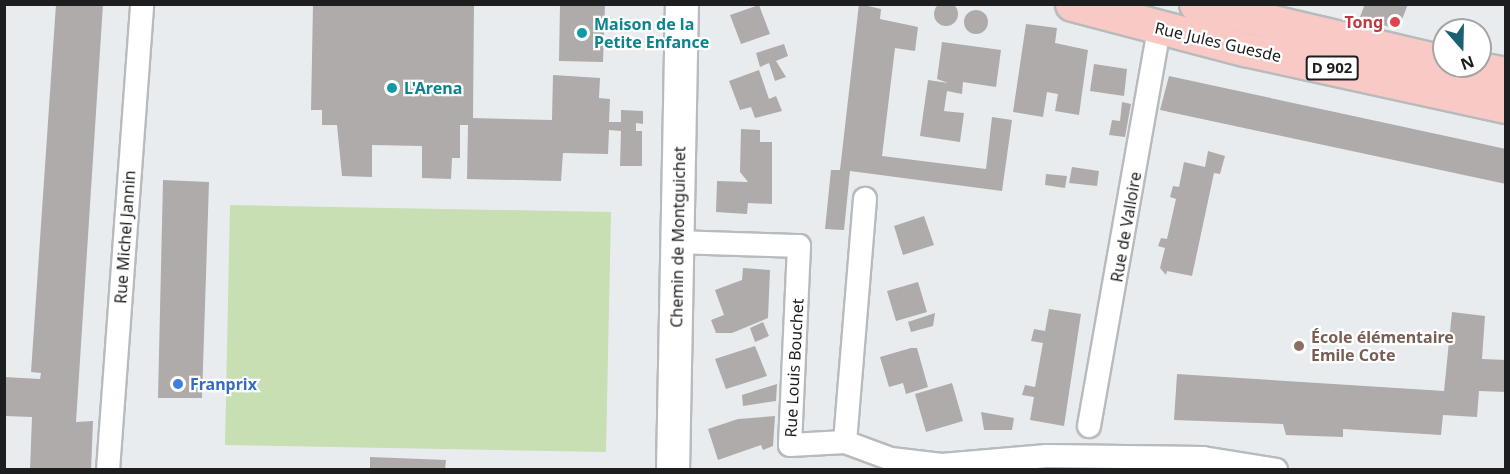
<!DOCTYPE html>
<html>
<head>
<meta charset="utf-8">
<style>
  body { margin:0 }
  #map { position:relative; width:1510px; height:474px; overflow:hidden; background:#e9ecee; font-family:"Noto Sans",sans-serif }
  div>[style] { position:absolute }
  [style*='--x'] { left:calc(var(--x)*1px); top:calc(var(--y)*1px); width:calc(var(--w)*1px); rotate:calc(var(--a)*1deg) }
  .green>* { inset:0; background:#c7dfb2 }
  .building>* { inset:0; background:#aeabaa }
  .round { border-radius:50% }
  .roads { filter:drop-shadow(2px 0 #b8bbbd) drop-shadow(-2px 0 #b8bbbd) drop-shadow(0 2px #b8bbbd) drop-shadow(0 -2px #b8bbbd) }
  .street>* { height:22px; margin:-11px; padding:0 11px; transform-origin:11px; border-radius:11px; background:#fff }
  .secondary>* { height:32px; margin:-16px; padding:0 16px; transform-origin:16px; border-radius:16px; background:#fff }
  .primary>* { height:33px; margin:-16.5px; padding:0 16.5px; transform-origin:16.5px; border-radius:16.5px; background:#f9c9c5 }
  .dots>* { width:16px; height:16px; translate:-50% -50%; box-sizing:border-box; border:3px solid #fff; border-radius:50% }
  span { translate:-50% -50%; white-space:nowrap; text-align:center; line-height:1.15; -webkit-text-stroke:4.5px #fff; paint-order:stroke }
  .shield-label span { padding:2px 4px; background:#fff; border:2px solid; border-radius:4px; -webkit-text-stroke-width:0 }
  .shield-label { font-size:15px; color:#1d1e1f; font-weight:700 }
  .health-label { font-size:16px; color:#be3a42; font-weight:700 }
  .right { translate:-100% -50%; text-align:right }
  .culture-label { font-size:16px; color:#0d838f; font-weight:700 }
  .left { translate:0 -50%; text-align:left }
  .street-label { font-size:16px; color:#1d1e1f }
  .education-label { font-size:16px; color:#785e54; font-weight:700 }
  .shop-label { font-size:16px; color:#366cbe; font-weight:700 }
  .frame { position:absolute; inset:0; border:6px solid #1d1e1f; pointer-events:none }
  .north { position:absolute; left:1432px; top:18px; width:60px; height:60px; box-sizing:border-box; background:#fff; border:2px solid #a5a5a5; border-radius:50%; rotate:160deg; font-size:16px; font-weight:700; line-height:24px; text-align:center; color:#1d1e1f }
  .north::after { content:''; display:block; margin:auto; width:21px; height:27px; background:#1c6073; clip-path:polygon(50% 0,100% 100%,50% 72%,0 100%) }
</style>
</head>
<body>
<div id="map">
  <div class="green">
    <i style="clip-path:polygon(230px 205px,611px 212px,606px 452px,225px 445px)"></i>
  </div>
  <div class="building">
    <i class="round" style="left:934px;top:2px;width:24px;height:24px"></i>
    <i style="clip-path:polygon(56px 4px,103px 4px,76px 422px,93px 421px,91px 470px,30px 470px,32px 417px,4px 416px,4px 377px,40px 379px,41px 373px,31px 372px)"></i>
    <i style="clip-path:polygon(313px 4px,474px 4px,473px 118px,552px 120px,553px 75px,600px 78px,599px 98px,610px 99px,609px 122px,621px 122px,621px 110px,643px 111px,643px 124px,636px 123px,636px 131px,642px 131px,642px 166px,620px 166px,621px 131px,609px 130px,608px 154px,563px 153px,561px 181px,467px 179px,468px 125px,460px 125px,460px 158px,452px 158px,451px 179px,422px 178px,422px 146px,372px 145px,372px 177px,342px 176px,337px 125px,322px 125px,322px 110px,311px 110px)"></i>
    <i style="clip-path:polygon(560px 4px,605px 4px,603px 62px,559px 61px)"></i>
    <i style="clip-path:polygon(859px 4px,881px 9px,880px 19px,918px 27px,915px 51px,895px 48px,882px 156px,986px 169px,992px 117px,1012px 120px,1002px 191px,850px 171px,844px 230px,825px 229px,831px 170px,840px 170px)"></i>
    <i style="clip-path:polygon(1365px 4px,1408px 4px,1398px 30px,1360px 17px)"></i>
    <i style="clip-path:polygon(759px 5px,770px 34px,741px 44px,730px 15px)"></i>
    <i class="round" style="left:964px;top:10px;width:24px;height:24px"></i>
    <i style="clip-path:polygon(1026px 24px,1057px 28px,1055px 43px,1088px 50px,1079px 115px,1055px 111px,1058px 94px,1047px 92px,1043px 117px,1013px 112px)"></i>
    <i style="clip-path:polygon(942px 42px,1001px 50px,996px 87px,963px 82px,962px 94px,947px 91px,944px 111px,964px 113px,960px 142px,920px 136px,928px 80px,948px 83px,937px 79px)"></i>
    <i style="clip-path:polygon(784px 44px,788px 56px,776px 61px,786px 77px,775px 81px,769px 63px,760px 67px,756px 53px)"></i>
    <i style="clip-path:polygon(1094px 64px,1127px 69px,1124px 96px,1090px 91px)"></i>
    <i style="clip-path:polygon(759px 70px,769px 99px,776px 96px,782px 111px,755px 118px,751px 107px,740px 110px,729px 81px)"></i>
    <i style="clip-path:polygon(1169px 76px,1506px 149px,1506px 184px,1160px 110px)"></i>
    <i style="clip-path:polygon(1122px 102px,1131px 104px,1125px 137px,1109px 135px,1112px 120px,1120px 121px)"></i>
    <i style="clip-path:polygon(741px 129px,760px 130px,760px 142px,772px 142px,772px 204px,748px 203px,747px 214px,716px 212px,717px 181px,748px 182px,740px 172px)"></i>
    <i style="clip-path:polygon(1208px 151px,1225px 156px,1220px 174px,1214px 173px,1192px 276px,1167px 271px,1166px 275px,1160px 268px,1165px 248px,1158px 246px,1161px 238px,1167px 239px,1176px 199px,1170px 197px,1173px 186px,1179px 187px,1184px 162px,1205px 167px)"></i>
    <i style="clip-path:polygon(1072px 167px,1099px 171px,1097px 186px,1069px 183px)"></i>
    <i style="clip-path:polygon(1046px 174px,1067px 176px,1065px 188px,1045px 185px)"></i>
    <i style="clip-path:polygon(163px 180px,209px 182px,202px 398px,158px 398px)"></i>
    <i style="clip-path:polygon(924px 216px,934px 245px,903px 255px,894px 226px)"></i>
    <i style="clip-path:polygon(743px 268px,770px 270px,768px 318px,732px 333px,716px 333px,711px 320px,724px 315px,715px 290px,742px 280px)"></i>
    <i style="clip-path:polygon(918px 282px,927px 312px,896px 321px,887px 291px)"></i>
    <i style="clip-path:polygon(1049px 309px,1081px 314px,1064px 426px,1030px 420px,1034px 397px,1022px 395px,1025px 385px,1035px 387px,1043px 343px,1031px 341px,1034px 329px,1045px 331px)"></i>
    <i style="clip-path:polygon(1452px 312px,1485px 316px,1482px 359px,1506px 360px,1506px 392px,1479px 391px,1477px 417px,1443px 415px,1441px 435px,1343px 429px,1343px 437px,1286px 435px,1283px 424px,1174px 420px,1177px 374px,1444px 391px)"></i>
    <i style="clip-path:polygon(935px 313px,933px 326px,911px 332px,908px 322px)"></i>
    <i style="clip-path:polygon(763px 322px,769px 336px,755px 342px,750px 328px)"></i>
    <i style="clip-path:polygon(755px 346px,767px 376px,726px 389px,715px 359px)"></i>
    <i style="clip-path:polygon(911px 348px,917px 348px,928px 387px,906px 394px,903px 383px,889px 387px,880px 357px)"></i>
    <i style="clip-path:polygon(952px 383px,963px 421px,926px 432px,915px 394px)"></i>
    <i style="clip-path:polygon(777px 384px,776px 401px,743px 406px,742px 395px)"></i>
    <i style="clip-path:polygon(981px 412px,1014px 418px,1012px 430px,984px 430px)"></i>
    <i style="clip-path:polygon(775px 416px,773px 446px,763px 450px,761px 445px,718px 460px,708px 429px,738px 419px)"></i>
    <i style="clip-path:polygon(370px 457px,446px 460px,445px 470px,370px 470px)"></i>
  </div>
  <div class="roads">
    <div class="street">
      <i style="--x:678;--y:242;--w:121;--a:1.9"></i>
      <i style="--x:799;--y:246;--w:199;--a:92.6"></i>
      <i style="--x:790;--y:445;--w:55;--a:-3.1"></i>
      <i style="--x:845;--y:442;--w:49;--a:20.3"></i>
      <i style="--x:891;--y:459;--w:51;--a:6.7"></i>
      <i style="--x:942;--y:465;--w:105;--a:-4.9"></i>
      <i style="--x:1047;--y:456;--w:156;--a:0.7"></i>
      <i style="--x:1203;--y:458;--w:74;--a:9.3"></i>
      <i style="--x:1089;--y:426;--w:404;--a:-80"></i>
      <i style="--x:845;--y:442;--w:244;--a:-85.3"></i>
      <i style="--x:108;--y:470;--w:467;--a:-85.8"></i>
    </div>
    <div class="secondary">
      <i style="--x:673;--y:470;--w:466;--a:-88.9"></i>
    </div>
    <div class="primary">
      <i style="--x:1072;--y:4;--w:178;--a:14.7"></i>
      <i style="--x:1244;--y:49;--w:268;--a:12.3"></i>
      <i style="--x:1196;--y:4;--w:255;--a:13.2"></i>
      <i style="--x:1463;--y:66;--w:44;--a:10.5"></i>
    </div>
  </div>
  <div class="dots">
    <i style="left:1395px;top:22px;background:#e0444e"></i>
    <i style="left:582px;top:33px;background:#0f9aa8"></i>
    <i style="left:392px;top:88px;background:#0f9aa8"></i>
    <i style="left:1299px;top:346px;background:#8d6e63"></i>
    <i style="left:178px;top:384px;background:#3f7fe0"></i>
  </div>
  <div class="shield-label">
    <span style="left:1332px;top:68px">D 902</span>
  </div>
  <div class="health-label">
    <span class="right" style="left:1383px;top:22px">Tong</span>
  </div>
  <div class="culture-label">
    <span class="left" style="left:594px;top:33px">Maison de la<br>Petite Enfance</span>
    <span class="left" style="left:404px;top:88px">L'Arena</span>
  </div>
  <div class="street-label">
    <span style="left:1218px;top:42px;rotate:13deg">Rue Jules Guesde</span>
    <span style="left:1126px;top:227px;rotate:-80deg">Rue de Valloire</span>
    <span style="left:125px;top:237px;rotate:-86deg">Rue Michel Jannin</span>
    <span style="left:678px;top:237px;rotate:-89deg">Chemin de Montguichet</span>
    <span style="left:794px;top:368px;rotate:-87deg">Rue Louis Bouchet</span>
  </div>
  <div class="education-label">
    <span class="left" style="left:1311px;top:346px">École élémentaire<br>Emile Cote</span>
  </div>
  <div class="shop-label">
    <span class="left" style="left:190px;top:384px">Franprix</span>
  </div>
  <div class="frame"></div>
  <div class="north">N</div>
</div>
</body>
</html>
